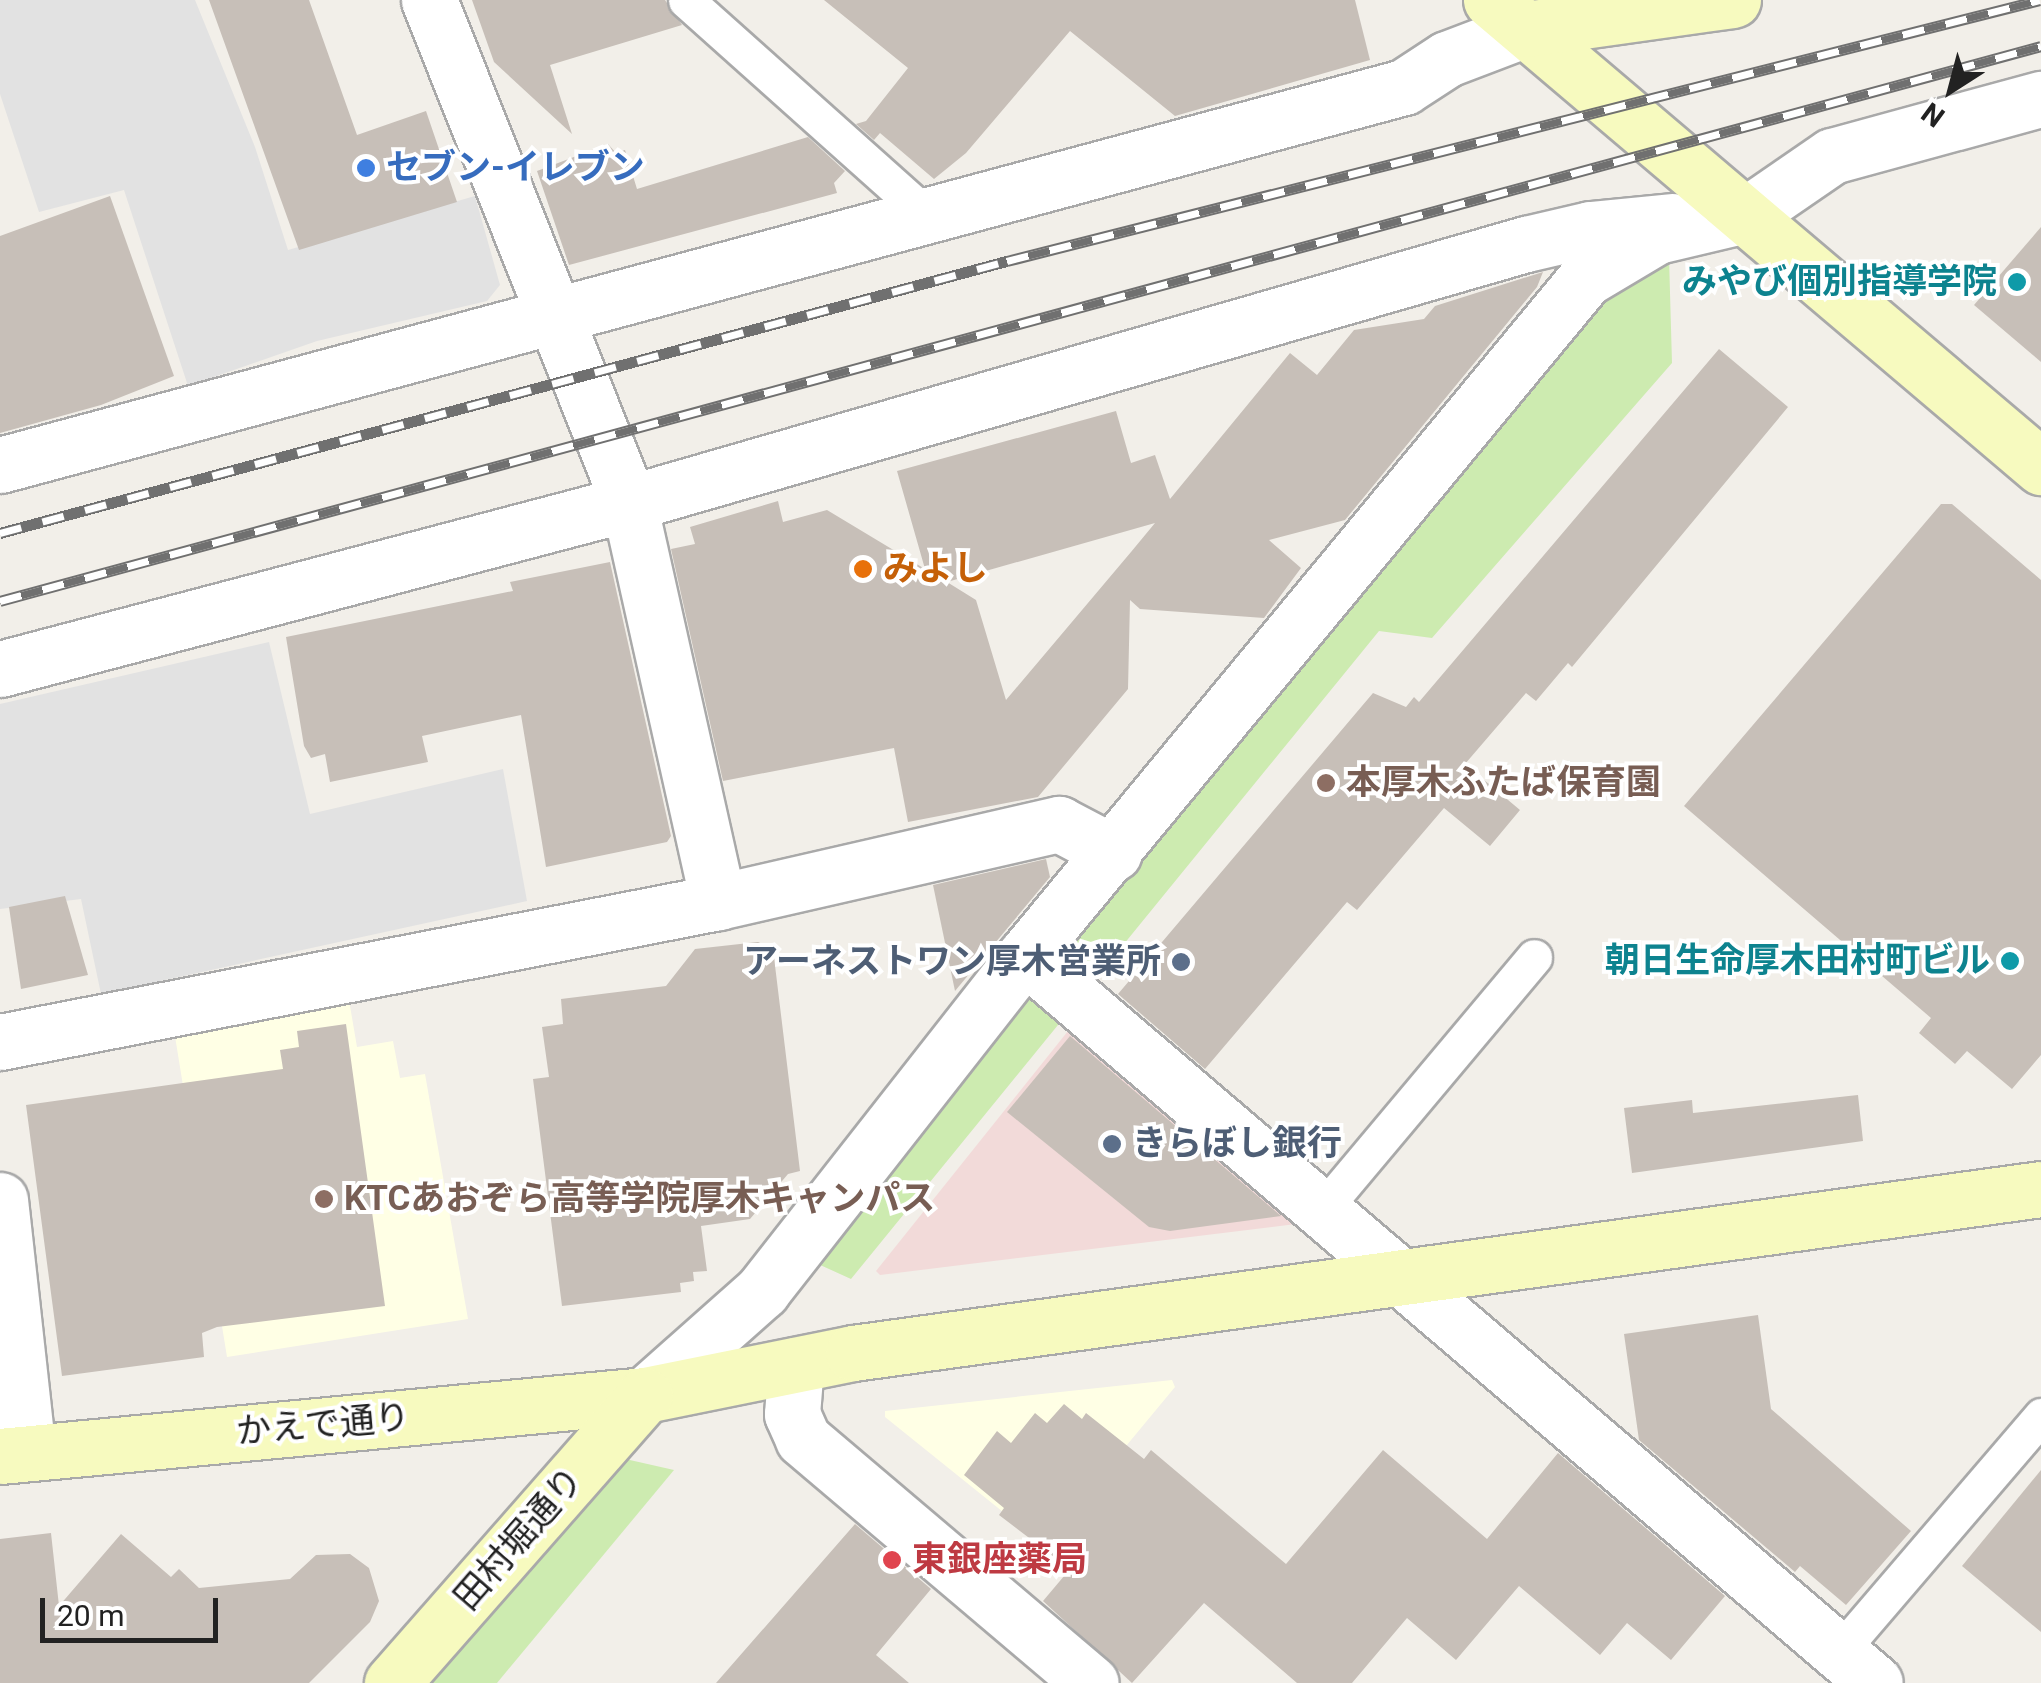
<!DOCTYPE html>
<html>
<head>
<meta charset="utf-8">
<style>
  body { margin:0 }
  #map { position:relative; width:2041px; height:1683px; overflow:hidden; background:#f2efe9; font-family:Roboto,"Noto Sans JP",sans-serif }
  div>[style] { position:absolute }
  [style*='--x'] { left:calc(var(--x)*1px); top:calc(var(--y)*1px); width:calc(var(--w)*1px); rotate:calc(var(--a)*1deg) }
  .commercial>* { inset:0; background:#f2dad9 }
  .education>* { inset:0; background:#ffffe5 }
  .grass>* { inset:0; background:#cdebb0 }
  .parking>* { inset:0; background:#e2e2e2 }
  .building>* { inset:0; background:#c7bfb8 }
  .roads { filter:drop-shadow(2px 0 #a9a9a9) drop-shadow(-2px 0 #a9a9a9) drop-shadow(0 2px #a9a9a9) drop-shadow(0 -2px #a9a9a9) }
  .lane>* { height:35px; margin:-17.5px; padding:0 17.5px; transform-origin:17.5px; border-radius:17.5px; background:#fff }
  .street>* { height:55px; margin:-27.5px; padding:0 27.5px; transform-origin:27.5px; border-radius:27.5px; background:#fff }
  .secondary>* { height:55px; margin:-27.5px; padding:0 27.5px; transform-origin:27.5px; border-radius:27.5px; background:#f7fabf }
  .rail>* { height:11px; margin-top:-5.5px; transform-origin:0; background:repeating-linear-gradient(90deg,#fff 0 22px,#707070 0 44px); box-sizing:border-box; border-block:2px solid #707070 }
  .dots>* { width:28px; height:28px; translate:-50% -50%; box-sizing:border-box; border:5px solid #fff; border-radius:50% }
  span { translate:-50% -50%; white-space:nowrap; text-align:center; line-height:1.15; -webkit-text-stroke:8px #fff; paint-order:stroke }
  .shop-label { font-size:35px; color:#366cbe; font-weight:700 }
  .left { translate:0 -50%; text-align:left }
  .culture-label { font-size:35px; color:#0d838f; font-weight:700 }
  .right { translate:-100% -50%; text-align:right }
  .food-label { font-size:35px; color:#c56008; font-weight:700 }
  .education-label { font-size:35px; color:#785e54; font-weight:700 }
  .service-label { font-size:35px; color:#4e5e75; font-weight:700 }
  .street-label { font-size:35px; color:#222 }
  .health-label { font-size:35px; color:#be3a42; font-weight:700 }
  .north { position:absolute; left:1901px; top:40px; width:100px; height:100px; -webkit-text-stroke:8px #fff; paint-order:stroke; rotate:216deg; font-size:28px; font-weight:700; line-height:40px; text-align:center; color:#222 }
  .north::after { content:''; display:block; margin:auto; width:35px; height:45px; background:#222; clip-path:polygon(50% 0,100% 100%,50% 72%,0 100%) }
  .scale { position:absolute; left:40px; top:1598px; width:178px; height:45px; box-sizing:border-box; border:5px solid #222; border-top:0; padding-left:12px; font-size:30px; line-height:35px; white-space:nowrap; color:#222; -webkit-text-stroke:8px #fff; paint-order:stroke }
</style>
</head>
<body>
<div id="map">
  <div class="commercial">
    <i style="clip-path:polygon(1072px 1026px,1304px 1223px,880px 1275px,876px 1271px)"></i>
  </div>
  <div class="education">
    <i style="clip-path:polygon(348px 994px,357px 1047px,393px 1041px,400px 1078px,425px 1074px,468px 1319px,227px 1357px,173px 1024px)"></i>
    <i style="clip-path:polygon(1172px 1380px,1175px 1387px,1044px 1545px,885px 1417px,885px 1411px)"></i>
  </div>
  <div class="grass">
    <i style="clip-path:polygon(1669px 257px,1672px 363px,1432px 638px,1379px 631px,851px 1279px,796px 1254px,1614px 277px)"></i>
    <i style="clip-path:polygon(621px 1458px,674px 1470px,497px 1683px,429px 1683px)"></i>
  </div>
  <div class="parking">
    <i style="clip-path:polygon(0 0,195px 0,255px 147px,288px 250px,475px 196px,500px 285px,487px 301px,317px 341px,188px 386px,124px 190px,39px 212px,0 94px)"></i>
    <i style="clip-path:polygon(269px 642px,310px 814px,503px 769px,527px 901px,101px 994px,81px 899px,0 909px,0 704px)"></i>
  </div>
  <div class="building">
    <i style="clip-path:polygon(209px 0,309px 0,357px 135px,426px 111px,457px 202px,299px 250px)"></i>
    <i style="clip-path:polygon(472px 0,665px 0,682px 25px,550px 65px,572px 134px,494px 62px)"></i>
    <i style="clip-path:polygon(824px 0,1355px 0,1370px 60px,1175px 116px,1070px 31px,966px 153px,934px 179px,880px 133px,874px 140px,856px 124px,866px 121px,908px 68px)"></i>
    <i style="clip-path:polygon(808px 137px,845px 171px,834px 183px,837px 193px,569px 265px,537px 171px,608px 144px,616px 153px,625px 150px,637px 189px)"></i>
    <i style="clip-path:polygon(110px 196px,174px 376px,101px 405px,0 433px,0 236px)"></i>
    <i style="clip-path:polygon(2041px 227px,2041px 362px,1974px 305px)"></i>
    <i style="clip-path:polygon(evenodd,1543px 272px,1537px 287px,1345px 520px,1269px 540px,1301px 568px,1264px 618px,1140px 609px,1130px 600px,1128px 689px,1038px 797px,908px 822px,894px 748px,723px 781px,671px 549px,695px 544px,690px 527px,778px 501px,783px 522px,827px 510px,925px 569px,897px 471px,1116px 411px,1131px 463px,1155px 455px,1170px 499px,1290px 353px,1317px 375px,1354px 330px,1424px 319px,1435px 306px,1543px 272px,1155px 523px,1131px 552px,1006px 700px,976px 600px,947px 582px,1155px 523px)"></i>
    <i style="clip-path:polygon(1719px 349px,1788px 407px,1572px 667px,1568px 663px,1536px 701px,1526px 693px,1465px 764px,1520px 810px,1490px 846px,1444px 808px,1357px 910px,1347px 902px,1205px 1069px,1118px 994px,1373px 693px,1406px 707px,1414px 697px,1419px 702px)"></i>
    <i style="clip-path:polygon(1941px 504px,1952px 504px,2041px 580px,2041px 1055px,2012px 1089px,1967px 1051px,1955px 1064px,1919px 1033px,1931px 1018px,1684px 806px)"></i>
    <i style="clip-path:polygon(610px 562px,671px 836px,667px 842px,546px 867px,521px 715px,422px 736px,428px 762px,330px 782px,325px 754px,311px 758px,304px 746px,286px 637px,513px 591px,510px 582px)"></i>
    <i style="clip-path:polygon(1046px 859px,1050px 877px,955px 991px,933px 885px)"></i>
    <i style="clip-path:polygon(65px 896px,88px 975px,21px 989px,9px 907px)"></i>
    <i style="clip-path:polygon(758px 942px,773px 949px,800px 1171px,788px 1174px,750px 1219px,701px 1226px,707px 1271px,693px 1272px,694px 1281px,680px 1283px,681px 1292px,562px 1306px,533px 1079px,549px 1077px,542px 1027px,563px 1024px,561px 999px,666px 986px,695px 949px)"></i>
    <i style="clip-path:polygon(346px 1024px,385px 1306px,217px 1327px,202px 1333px,204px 1357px,62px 1376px,26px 1105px,283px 1069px,280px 1050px,299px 1047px,297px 1031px)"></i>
    <i style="clip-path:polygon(1070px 1036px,1281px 1216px,1170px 1231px,1149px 1227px,1007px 1112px)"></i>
    <i style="clip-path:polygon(1858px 1095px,1863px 1141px,1632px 1173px,1624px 1108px,1692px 1100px,1693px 1113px)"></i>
    <i style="clip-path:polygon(1758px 1315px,1771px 1409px,1911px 1531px,1846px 1605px,1800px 1566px,1795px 1572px,1639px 1440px,1624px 1334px)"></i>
    <i style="clip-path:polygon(1064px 1404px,1082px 1419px,1086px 1413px,1144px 1459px,1151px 1450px,1286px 1564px,1383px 1450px,1487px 1539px,1558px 1453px,1725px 1596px,1671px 1660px,1627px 1623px,1600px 1655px,1519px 1586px,1456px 1660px,1407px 1618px,1352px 1683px,1297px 1683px,1204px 1603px,1132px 1683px,1043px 1601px,1070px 1569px,999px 1515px,1004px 1508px,964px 1475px,997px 1431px,1011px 1443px,1035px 1413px,1047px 1423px)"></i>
    <i style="clip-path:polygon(2041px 1470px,2041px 1632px,1962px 1566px)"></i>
    <i style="clip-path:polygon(855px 1524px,931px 1589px,876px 1655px,909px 1683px,716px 1683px)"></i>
    <i style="clip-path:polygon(51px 1533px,59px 1606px,121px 1534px,171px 1577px,179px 1569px,199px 1588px,290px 1579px,316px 1555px,350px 1554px,369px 1568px,379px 1601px,370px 1622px,309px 1683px,0 1683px,0 1539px)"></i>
  </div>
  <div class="roads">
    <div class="lane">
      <i style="--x:686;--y:0;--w:318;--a:41.8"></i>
      <i style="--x:1322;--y:1210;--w:330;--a:-50"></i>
      <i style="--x:1839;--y:1652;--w:311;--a:-49.4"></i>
    </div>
    <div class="street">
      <i style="--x:429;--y:0;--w:541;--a:68.32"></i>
      <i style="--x:629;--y:503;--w:409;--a:77.4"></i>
      <i style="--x:0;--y:465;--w:1454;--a:-15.07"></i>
      <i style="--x:1404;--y:87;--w:51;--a:-33.1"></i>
      <i style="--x:1447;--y:59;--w:85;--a:-20.8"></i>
      <i style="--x:0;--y:669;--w:651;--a:-14.78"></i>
      <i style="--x:629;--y:503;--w:934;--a:-16.11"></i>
      <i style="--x:1526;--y:244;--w:66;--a:-13.2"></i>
      <i style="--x:1590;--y:229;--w:82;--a:-5.6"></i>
      <i style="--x:1025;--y:956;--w:1118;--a:40.54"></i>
      <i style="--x:0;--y:1042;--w:732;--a:-11.03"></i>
      <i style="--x:718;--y:902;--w:350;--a:-12.9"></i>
      <i style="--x:1059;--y:824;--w:62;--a:27.8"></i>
      <i style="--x:0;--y:1200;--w:254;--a:83.7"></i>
      <i style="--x:796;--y:1365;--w:49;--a:94.7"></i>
      <i style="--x:792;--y:1414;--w:27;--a:66"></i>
      <i style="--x:803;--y:1439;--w:377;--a:40.3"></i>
      <i style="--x:645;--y:1395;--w:157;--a:-41.6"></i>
      <i style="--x:762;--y:1291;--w:426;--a:-51.9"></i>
      <i style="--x:1025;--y:956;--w:879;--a:-50.4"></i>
      <i style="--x:1585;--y:279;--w:84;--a:-30.8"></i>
      <i style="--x:1657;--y:236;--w:91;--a:-13.3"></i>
      <i style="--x:1746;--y:215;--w:104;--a:-34.5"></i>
      <i style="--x:1832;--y:156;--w:217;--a:-15.3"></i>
    </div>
    <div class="secondary">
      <i style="--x:1491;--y:0;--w:722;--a:40.33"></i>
      <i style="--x:1526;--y:29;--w:209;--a:-8"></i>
      <i style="--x:0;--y:1456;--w:648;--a:-5.4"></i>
      <i style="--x:645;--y:1395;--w:212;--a:-11.4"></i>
      <i style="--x:853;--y:1353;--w:1199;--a:-7.86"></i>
      <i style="--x:392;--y:1683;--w:383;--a:-48.7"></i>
    </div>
  </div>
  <div class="rail">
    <i style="--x:0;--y:533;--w:1043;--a:-15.12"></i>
    <i style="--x:1007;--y:261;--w:1065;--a:-14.18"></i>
    <i style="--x:0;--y:601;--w:2115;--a:-15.21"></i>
  </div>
  <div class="dots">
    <i style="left:366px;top:168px;background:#3f7fe0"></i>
    <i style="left:2017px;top:282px;background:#0f9aa8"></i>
    <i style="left:863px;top:569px;background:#e8710a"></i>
    <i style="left:1326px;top:783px;background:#8d6e63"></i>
    <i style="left:2010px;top:961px;background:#0f9aa8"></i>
    <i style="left:1181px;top:962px;background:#5c6f8a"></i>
    <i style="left:1112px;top:1144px;background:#5c6f8a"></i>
    <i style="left:324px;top:1199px;background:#8d6e63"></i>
    <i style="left:892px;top:1560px;background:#e0444e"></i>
  </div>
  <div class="shop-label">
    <span class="left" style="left:386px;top:168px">セブン-イレブン</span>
  </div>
  <div class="culture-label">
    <span class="right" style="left:1997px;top:282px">みやび個別指導学院</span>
    <span class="right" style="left:1990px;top:961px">朝日生命厚木田村町ビル</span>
  </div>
  <div class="food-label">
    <span class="left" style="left:883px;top:569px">みよし</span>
  </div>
  <div class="education-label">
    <span class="left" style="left:1346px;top:783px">本厚木ふたば保育園</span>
    <span class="left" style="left:344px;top:1199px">KTCあおぞら高等学院厚木キャンパス</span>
  </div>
  <div class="service-label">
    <span class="right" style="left:1161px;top:962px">アーネストワン厚木営業所</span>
    <span class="left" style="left:1132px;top:1144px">きらぼし銀行</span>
  </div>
  <div class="street-label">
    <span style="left:323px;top:1425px;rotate:-5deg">かえで通り</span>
    <span style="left:519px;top:1539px;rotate:-49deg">田村堀通り</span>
  </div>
  <div class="health-label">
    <span class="left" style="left:912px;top:1560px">東銀座薬局</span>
  </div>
  <div class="north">N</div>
  <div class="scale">20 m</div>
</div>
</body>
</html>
